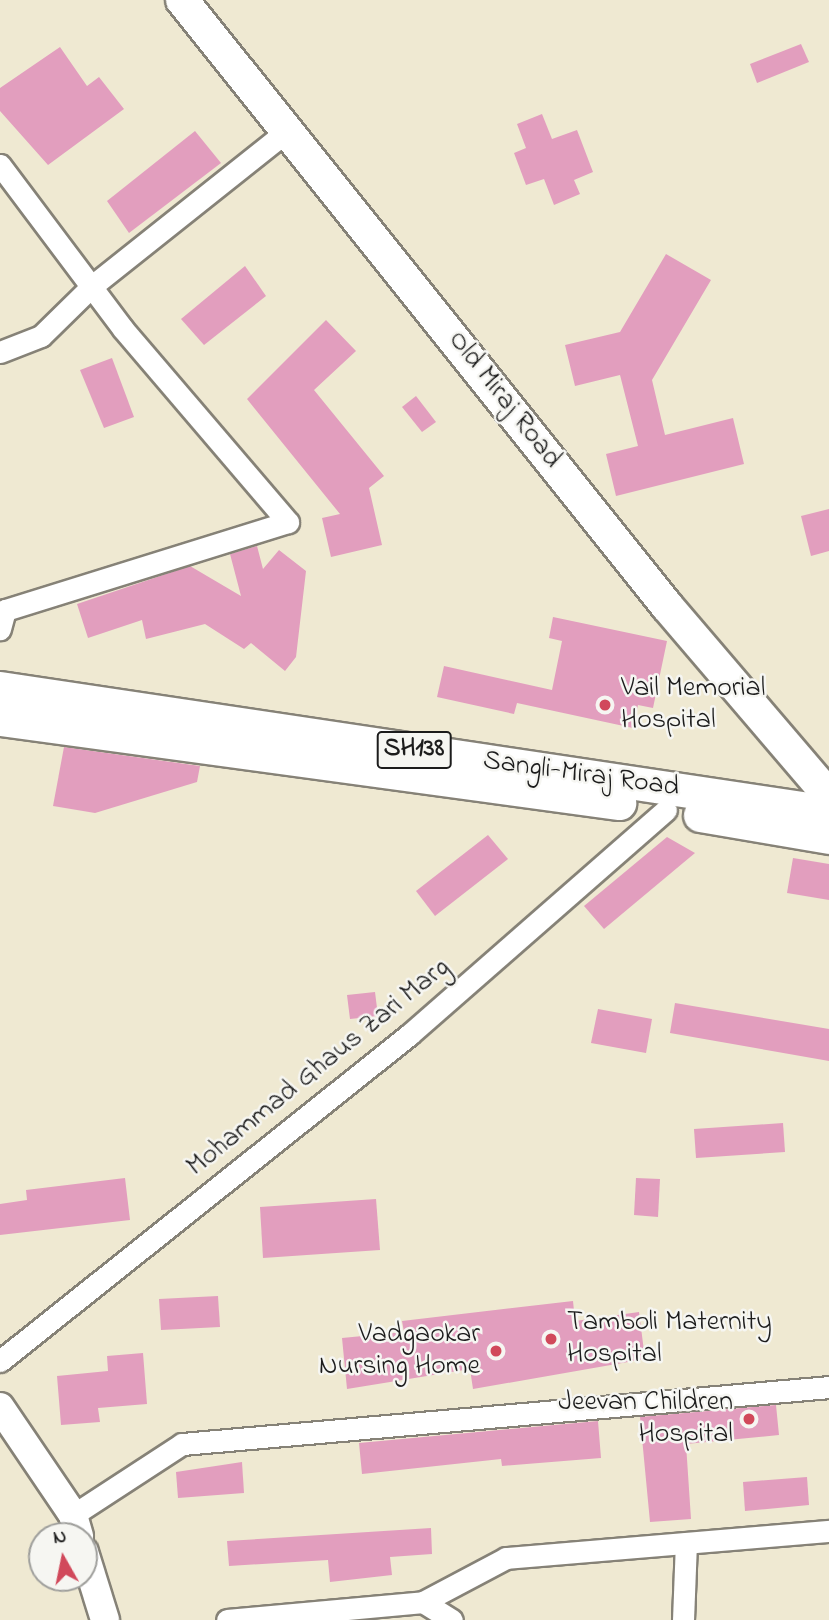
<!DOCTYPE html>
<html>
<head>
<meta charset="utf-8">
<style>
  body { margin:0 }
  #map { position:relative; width:829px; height:1620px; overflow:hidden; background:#efe9d2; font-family:"Indie Flower",sans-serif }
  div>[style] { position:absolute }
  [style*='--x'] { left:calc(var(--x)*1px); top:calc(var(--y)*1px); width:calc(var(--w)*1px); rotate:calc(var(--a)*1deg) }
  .building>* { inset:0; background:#e29ebe }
  .roads { filter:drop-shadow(2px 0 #868277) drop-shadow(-2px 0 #868277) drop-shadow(0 2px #868277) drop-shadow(0 -2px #868277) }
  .minor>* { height:21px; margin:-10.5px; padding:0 10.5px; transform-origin:10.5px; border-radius:10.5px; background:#fff }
  .secondary>* { height:28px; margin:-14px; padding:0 14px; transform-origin:14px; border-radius:14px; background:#fff }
  .primary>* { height:32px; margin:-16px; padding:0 16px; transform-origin:16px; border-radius:16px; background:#fff }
  .trunk>* { height:33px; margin:-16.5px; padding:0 16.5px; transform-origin:16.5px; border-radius:16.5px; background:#fff }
  .dots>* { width:19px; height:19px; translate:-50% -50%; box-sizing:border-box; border:4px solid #f6f6f2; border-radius:50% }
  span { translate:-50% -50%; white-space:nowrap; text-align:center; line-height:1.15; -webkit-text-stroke:5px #f6f6f2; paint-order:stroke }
  .shield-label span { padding:2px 5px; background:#f6f6f2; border:2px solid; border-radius:5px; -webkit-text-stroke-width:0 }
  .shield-label { font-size:26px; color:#1c1c1c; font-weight:700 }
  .street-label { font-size:28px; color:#1c1c1c }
  .poi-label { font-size:28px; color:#1c1c1c }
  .left { translate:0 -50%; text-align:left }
  .right { translate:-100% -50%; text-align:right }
  .north { position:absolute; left:28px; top:1522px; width:70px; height:70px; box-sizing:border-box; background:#f6f6f2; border:2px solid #9f9f9c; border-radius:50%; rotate:351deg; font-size:19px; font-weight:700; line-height:28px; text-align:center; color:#1c1c1c }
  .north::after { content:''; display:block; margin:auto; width:24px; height:32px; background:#d1495b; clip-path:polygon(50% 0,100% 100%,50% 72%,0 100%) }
</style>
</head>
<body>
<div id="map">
  <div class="building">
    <i style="clip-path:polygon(801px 44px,809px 62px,757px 83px,750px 64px)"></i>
    <i style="clip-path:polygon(60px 47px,87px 86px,99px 77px,124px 109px,48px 165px,0 111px,0 88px)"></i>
    <i style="clip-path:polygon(542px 114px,552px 139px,577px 130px,593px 172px,574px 180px,580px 194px,554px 205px,544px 179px,526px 185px,514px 153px,526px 148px,517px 124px)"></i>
    <i style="clip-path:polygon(195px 131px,221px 163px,129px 233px,107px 201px)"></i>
    <i style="clip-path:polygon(666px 254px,711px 280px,652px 380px,665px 435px,733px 418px,744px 464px,616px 496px,606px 454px,638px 446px,620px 375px,575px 386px,565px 345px,620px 332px)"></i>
    <i style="clip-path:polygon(245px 266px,266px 296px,204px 345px,181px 319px)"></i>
    <i style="clip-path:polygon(326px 320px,356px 351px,314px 390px,384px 476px,369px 488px,382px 545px,331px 557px,322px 518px,340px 514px,247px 399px)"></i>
    <i style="clip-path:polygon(112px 358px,134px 417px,104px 428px,80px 370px)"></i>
    <i style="clip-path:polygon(416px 396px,436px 422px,422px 432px,402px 407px)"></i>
    <i style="clip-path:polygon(829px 509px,829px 551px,811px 556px,801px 516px)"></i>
    <i style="clip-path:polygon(257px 546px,263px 569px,279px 550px,306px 571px,296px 657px,285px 671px,251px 643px,244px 649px,205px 624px,146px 639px,142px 620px,88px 638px,77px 604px,190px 566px,241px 596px,230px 554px)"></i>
    <i style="clip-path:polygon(553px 617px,667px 641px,653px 708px,638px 705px,633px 728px,517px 703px,514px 714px,437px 697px,444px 666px,552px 690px,562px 641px,549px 638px)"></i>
    <i style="clip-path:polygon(64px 747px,200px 766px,197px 782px,95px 813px,53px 806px)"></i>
    <i style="clip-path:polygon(488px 835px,508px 859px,435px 916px,416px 891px)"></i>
    <i style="clip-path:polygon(667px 837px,695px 853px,604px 929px,584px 906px)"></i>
    <i style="clip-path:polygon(793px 858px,829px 864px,829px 900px,787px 893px)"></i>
    <i style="clip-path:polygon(375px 992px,378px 1016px,350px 1019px,347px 995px)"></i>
    <i style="clip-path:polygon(675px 1003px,829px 1029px,829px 1061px,670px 1033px)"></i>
    <i style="clip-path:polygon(598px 1009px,652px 1019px,646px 1053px,591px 1043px)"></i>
    <i style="clip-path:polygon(783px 1123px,785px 1152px,696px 1158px,694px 1129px)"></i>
    <i style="clip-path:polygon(125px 1178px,130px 1220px,0 1235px,0 1204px,27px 1200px,26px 1190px)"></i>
    <i style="clip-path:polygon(636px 1178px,660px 1179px,658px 1217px,634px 1215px)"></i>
    <i style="clip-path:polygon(376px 1199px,380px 1250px,263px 1258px,260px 1207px)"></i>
    <i style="clip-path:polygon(218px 1296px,220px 1327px,161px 1330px,159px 1299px)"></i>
    <i style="clip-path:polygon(573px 1301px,575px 1321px,639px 1312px,645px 1359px,473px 1389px,470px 1369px,347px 1389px,342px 1338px,404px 1332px,402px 1321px)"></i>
    <i style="clip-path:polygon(143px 1353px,147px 1404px,98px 1408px,100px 1422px,61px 1425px,57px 1376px,108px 1371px,107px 1356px)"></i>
    <i style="clip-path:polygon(776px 1405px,779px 1435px,686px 1444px,691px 1519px,650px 1522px,640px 1417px)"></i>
    <i style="clip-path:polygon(598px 1421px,601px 1458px,502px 1466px,501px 1459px,362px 1474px,359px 1443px)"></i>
    <i style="clip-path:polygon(242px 1462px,244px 1493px,178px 1498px,176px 1472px)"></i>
    <i style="clip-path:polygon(807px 1477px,809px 1505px,745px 1511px,743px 1482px)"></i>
    <i style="clip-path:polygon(431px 1528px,432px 1554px,390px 1557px,392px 1575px,330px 1582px,328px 1560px,229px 1566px,227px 1541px)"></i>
  </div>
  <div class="roads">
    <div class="minor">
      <i style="--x:0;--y:165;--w:205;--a:53.1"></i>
      <i style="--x:123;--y:329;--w:254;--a:49.5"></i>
      <i style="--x:288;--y:522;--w:296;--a:162.7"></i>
      <i style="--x:5;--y:610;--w:20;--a:105"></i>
      <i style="--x:0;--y:352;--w:44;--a:-21.3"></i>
      <i style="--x:41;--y:336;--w:71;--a:-44.4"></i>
      <i style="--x:92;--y:286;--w:249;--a:-38.5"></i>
      <i style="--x:0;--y:1361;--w:524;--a:-38.57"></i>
      <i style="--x:410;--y:1034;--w:340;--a:-41.2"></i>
      <i style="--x:73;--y:1515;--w:130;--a:-33.1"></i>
      <i style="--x:182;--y:1444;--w:650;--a:-5.03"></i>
      <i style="--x:423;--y:1602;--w:34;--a:32"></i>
      <i style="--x:227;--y:1620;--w:197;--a:-5.2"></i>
      <i style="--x:423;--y:1602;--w:94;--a:-27.9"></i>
      <i style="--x:506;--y:1558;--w:324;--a:-4.8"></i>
      <i style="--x:683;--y:1620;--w:77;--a:-87.8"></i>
    </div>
    <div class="secondary">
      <i style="--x:0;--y:1407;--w:130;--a:55.9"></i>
      <i style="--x:73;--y:1515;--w:22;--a:74"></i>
      <i style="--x:84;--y:1552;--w:71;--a:72.8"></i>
    </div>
    <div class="primary">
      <i style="--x:182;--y:0;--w:776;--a:51.33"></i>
      <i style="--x:667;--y:606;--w:250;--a:49.5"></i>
    </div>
    <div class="trunk">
      <i style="--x:0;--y:688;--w:838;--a:8.51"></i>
      <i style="--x:0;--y:719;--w:625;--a:7.73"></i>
      <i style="--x:700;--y:815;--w:131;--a:9.7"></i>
    </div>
  </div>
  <div class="dots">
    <i style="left:605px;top:705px;background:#d1495b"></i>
    <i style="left:551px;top:1339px;background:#d1495b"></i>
    <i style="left:496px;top:1351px;background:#d1495b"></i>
    <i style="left:749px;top:1419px;background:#d1495b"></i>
  </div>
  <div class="shield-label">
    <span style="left:414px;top:750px">SH138</span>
  </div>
  <div class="street-label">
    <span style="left:504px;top:400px;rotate:52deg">Old Miraj Road</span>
    <span style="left:581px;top:775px;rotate:8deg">Sangli-Miraj Road</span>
    <span style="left:319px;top:1068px;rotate:-39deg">Mohammad Ghaus Zari Marg</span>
  </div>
  <div class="poi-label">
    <span class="left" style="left:621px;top:705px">Vail Memorial<br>Hospital</span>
    <span class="left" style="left:567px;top:1339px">Tamboli Maternity<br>Hospital</span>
    <span class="right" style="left:480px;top:1351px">Vadgaokar<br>Nursing Home</span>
    <span class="right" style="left:733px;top:1419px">Jeevan Children<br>Hospital</span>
  </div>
  <div class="north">N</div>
</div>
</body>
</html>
